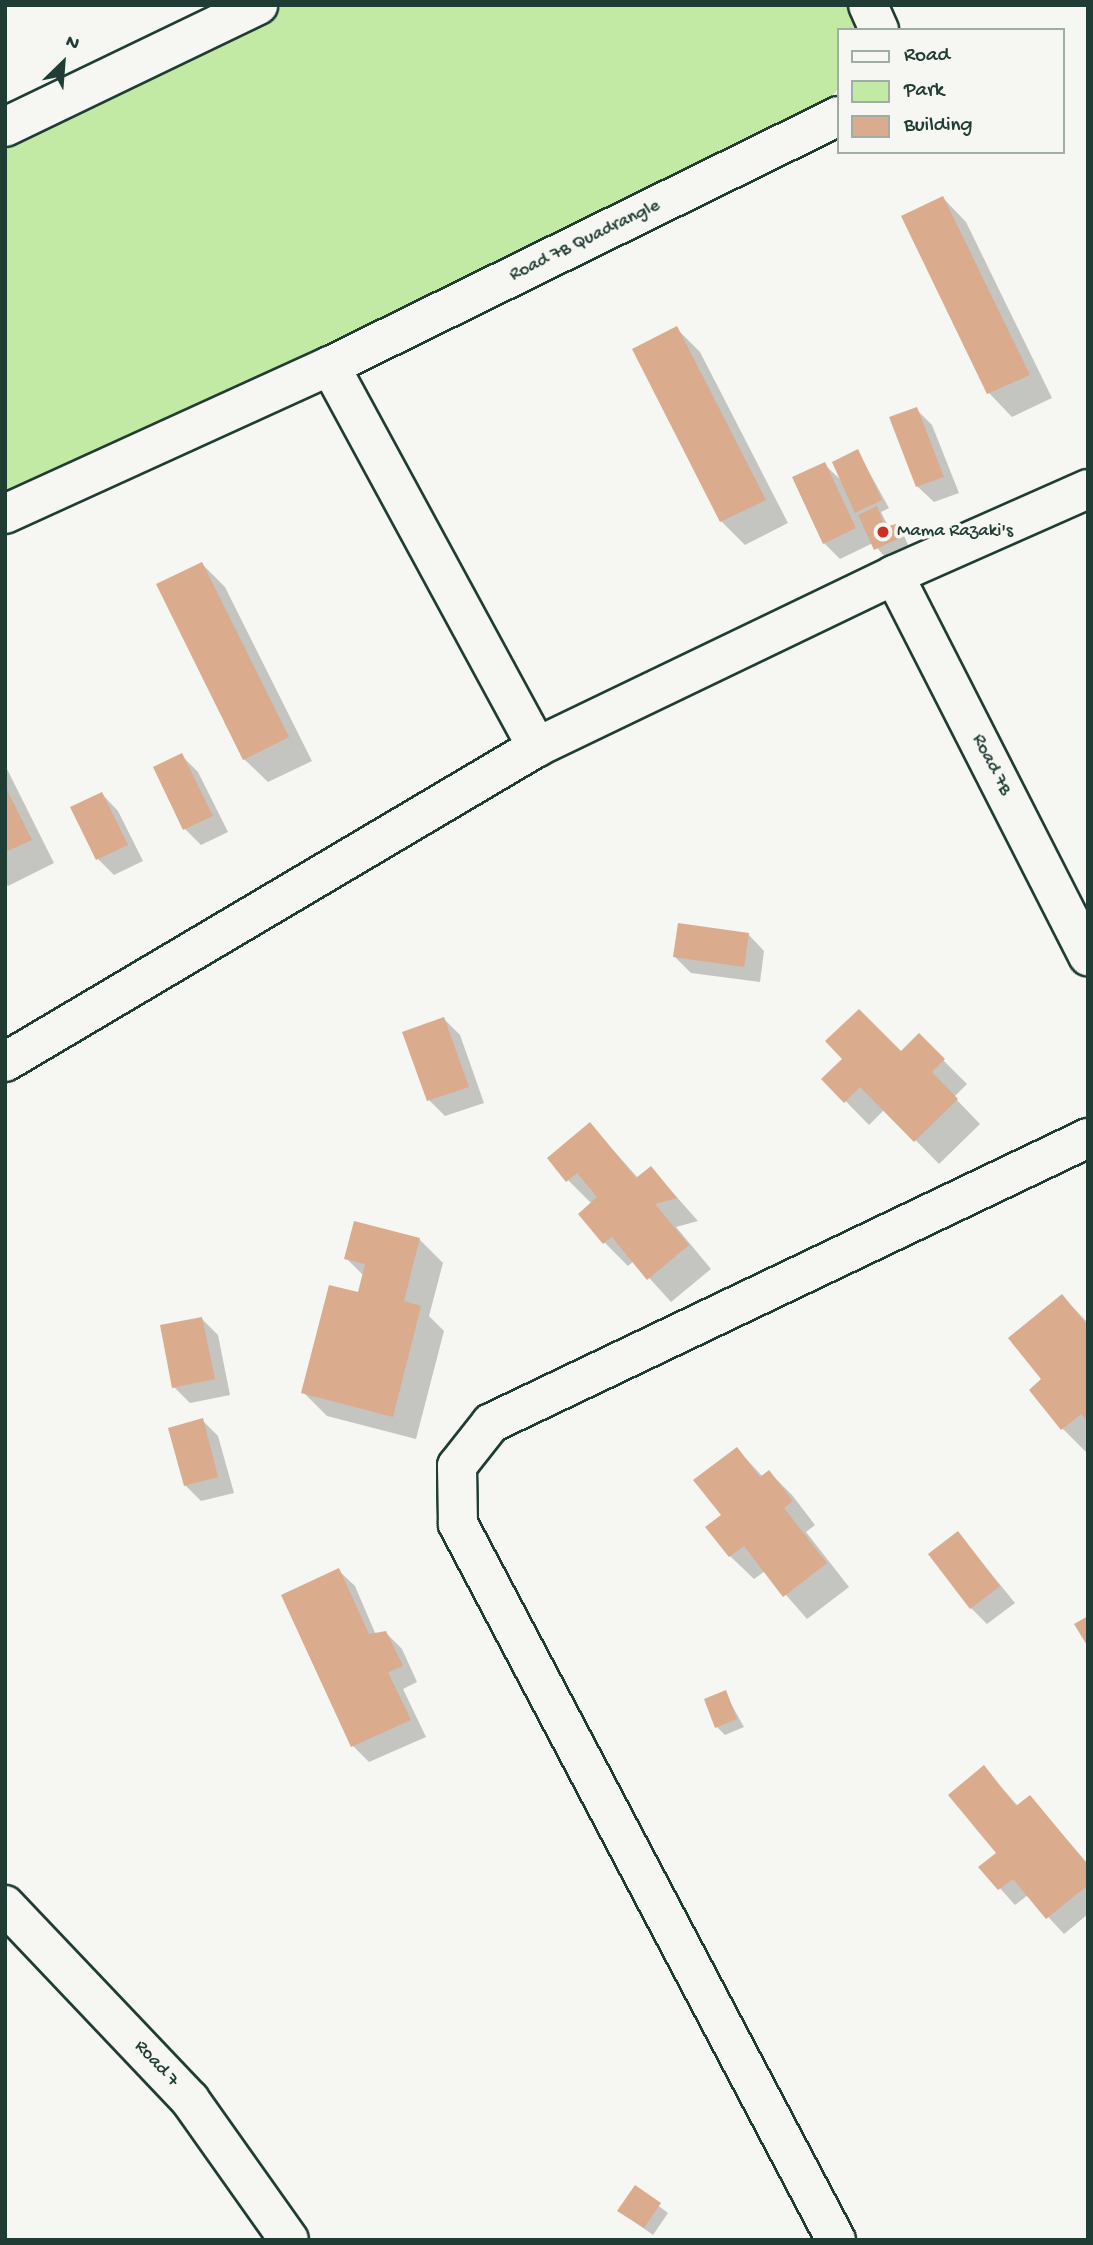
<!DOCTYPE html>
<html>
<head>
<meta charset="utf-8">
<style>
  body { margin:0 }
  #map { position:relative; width:1093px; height:2245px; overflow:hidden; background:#f6f6f2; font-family:"Gochi Hand",sans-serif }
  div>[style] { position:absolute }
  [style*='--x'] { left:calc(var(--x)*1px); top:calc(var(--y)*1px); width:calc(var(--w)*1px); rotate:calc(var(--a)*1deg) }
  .green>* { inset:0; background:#c3eaa5 }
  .shadow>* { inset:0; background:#0003 }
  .building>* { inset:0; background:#dbab8d }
  .roads { filter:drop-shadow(2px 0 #1f3d34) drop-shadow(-2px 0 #1f3d34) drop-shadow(0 2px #1f3d34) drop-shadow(0 -2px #1f3d34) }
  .minor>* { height:38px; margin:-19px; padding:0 19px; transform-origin:19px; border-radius:19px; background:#f6f6f2 }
  .tertiary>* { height:38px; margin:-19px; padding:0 19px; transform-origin:19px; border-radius:19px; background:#f6f6f2 }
  .dots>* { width:19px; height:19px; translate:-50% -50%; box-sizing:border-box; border:4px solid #f6f6f2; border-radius:50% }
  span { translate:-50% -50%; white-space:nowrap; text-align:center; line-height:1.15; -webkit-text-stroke:7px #f6f6f2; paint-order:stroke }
  .street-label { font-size:19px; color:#1f3d34 }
  .poi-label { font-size:19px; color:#1f3d34 }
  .left { translate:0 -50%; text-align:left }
  .frame { position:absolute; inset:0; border:7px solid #1f3d34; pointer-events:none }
  .legend { position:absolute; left:837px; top:28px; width:228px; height:126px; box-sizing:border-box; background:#f6f6f2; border:2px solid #a0aca6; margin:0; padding:9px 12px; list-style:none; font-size:21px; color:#1f3d34 }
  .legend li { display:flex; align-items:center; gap:14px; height:35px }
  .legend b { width:35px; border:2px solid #a0aca6 }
  .north { position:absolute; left:28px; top:28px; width:70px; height:70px; -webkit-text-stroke:5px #f6f6f2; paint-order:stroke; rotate:25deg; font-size:19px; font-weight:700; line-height:28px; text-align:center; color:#1f3d34 }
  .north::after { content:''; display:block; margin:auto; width:24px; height:32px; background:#1f3d34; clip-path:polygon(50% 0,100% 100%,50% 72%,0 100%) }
</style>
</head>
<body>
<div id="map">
  <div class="green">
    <i style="clip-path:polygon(285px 5px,853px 5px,861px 30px,839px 30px,839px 87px,826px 105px,5px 497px,5px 139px)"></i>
  </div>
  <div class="shadow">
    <i style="clip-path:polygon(943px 198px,966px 222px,1052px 398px,1012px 417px,989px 393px,904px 217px)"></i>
    <i style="clip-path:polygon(677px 329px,700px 352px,788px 523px,745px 545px,721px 521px,635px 350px)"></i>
    <i style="clip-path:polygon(916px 409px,932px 425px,959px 493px,934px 502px,917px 486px)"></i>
    <i style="clip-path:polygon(858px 452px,889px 508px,881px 512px,889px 528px,895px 526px,903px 533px,908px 545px,884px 556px,873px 543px,840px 559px,824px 543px,824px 464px,844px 483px)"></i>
    <i style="clip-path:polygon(202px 564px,225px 587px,312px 761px,268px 782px,244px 759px)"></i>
    <i style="clip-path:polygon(182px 756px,198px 772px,228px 832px,201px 845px,185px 829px,156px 768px)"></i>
    <i style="clip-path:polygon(5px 765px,54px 863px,8px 886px,5px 883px)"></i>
    <i style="clip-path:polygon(102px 794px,118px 811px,143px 861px,114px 875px,98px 859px,73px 808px)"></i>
    <i style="clip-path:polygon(748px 934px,764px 951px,760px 982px,691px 973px,675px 957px)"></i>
    <i style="clip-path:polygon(444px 1019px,460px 1035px,484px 1103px,445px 1116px,429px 1100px)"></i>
    <i style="clip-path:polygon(919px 1036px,967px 1084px,954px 1097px,980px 1124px,939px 1164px,885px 1109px,869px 1125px,824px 1079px,901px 1053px)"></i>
    <i style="clip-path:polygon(590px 1124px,638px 1178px,651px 1168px,698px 1221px,676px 1227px,711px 1269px,671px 1302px,634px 1261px,628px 1266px,604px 1242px,592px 1204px,568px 1180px)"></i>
    <i style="clip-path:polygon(419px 1239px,443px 1263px,429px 1316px,444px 1331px,416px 1439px,327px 1416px,303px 1392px,359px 1294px,364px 1276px,346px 1258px)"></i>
    <i style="clip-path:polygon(1062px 1296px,1088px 1323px,1086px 1452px,1063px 1429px,1043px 1380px)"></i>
    <i style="clip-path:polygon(202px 1319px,218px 1335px,230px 1395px,190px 1403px,174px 1387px)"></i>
    <i style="clip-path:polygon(202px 1420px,218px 1436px,234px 1493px,201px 1501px,185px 1485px)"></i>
    <i style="clip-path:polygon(737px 1449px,763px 1477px,769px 1472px,792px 1495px,815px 1525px,806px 1532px,849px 1587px,807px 1619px,765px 1571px,754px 1579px,730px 1556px,724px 1516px)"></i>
    <i style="clip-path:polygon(958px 1533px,1015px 1603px,987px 1624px,971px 1608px)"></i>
    <i style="clip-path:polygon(338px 1570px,355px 1586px,376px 1635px,386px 1633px,402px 1649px,417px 1682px,403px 1689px,426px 1737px,369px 1762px,353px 1746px)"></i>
    <i style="clip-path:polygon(725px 1693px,744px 1727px,725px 1735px,717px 1727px)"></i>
    <i style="clip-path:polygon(984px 1768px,1018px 1806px,1030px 1797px,1088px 1864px,1088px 1914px,1064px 1934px,1028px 1895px,1015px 1905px,981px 1867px,998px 1854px)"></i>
    <i style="clip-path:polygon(635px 2188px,668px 2213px,653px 2235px,619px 2211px)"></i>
  </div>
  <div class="building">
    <i style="clip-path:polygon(943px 196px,1030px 375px,987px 394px,901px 216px)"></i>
    <i style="clip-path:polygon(677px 326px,766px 500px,720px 522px,632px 349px)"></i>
    <i style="clip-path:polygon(917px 407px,944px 477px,916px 487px,889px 417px)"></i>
    <i style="clip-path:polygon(858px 449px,882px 500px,855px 513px,832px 462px)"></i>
    <i style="clip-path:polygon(825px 462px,856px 528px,823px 544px,792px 477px)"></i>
    <i style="clip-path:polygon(877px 506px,885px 527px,896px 524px,902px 537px,874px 550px,858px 515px)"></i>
    <i style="clip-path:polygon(202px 562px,289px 737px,243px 760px,156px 584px)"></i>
    <i style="clip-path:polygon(182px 753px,213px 816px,183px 830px,153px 767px)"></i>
    <i style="clip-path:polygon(5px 786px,32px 840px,5px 852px)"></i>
    <i style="clip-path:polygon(102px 792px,128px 845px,96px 860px,70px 807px)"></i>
    <i style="clip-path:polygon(678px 923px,749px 933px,744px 967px,673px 957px)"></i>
    <i style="clip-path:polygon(859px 1009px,901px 1051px,919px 1033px,945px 1059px,932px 1072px,958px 1099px,914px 1142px,860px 1087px,844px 1103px,821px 1079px,842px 1059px,825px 1041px)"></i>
    <i style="clip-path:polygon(444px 1017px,469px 1087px,427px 1101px,402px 1032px)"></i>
    <i style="clip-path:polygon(590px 1122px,636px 1178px,651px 1166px,677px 1198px,655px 1204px,689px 1245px,647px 1280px,612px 1237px,603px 1244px,578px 1214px,597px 1197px,577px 1173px,566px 1182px,547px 1158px)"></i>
    <i style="clip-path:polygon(354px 1221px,420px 1238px,404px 1301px,421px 1306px,393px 1417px,301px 1393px,329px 1285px,358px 1292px,365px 1264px,344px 1259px)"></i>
    <i style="clip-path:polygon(1062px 1294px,1088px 1326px,1088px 1422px,1081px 1414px,1061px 1430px,1029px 1390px,1041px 1379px,1008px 1338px)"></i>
    <i style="clip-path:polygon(202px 1317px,215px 1379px,172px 1388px,160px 1325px)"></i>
    <i style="clip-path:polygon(203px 1418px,218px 1477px,184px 1486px,168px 1428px)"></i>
    <i style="clip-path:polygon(737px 1447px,760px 1477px,769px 1470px,793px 1501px,784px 1508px,827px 1563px,783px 1597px,744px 1546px,729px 1557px,705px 1527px,721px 1515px,693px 1480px)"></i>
    <i style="clip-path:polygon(958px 1531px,1000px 1586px,970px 1609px,928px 1554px)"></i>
    <i style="clip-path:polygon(339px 1568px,369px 1634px,386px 1631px,403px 1666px,388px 1672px,411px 1720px,351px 1747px,281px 1595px)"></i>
    <i style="clip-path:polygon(1088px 1616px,1088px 1647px,1074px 1624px)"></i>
    <i style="clip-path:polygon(726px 1690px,737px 1719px,715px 1728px,704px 1699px)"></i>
    <i style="clip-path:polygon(984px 1765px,1016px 1806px,1030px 1795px,1088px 1865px,1088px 1885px,1046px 1919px,1013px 1879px,998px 1890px,978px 1867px,996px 1853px,948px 1795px)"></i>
    <i style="clip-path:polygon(635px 2185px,661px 2203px,644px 2228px,617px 2211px)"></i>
  </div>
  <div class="roads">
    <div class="minor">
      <i style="--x:868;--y:5;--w:27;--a:66"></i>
      <i style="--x:5;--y:127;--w:281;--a:-25.7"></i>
      <i style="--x:330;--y:366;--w:434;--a:61.5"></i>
      <i style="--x:5;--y:514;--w:357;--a:-24.5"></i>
      <i style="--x:330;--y:366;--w:567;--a:-26.16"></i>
      <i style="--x:894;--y:575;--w:428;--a:63"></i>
      <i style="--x:5;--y:1062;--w:618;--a:-30.63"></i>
      <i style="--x:537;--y:747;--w:396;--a:-25.7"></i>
      <i style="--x:894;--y:575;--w:212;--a:-23.9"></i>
      <i style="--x:836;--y:2240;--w:810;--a:-117.83"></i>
      <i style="--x:458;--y:1524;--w:58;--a:-91"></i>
      <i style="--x:457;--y:1466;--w:55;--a:-51.7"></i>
      <i style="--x:491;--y:1423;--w:662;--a:-25.52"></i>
    </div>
    <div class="tertiary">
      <i style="--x:5;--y:1905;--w:269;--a:46.5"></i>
      <i style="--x:190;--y:2100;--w:171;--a:54.7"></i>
    </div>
  </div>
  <div class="dots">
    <i style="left:883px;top:532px;background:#c8321e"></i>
  </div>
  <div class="street-label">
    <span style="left:585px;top:241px;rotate:-26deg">Road 7B Quadrangle</span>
    <span style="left:991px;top:765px;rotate:63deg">Road 7B</span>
    <span style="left:156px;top:2064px;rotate:47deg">Road 7</span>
  </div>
  <div class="poi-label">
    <span class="left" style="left:897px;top:532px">Mama Razaki's</span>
  </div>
  <div class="frame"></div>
  <ul class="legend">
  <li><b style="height:9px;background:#f6f6f2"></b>Road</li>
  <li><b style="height:19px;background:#c3eaa5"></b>Park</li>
  <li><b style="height:19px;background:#dbab8d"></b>Building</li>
  </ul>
  <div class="north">N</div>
</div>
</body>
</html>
